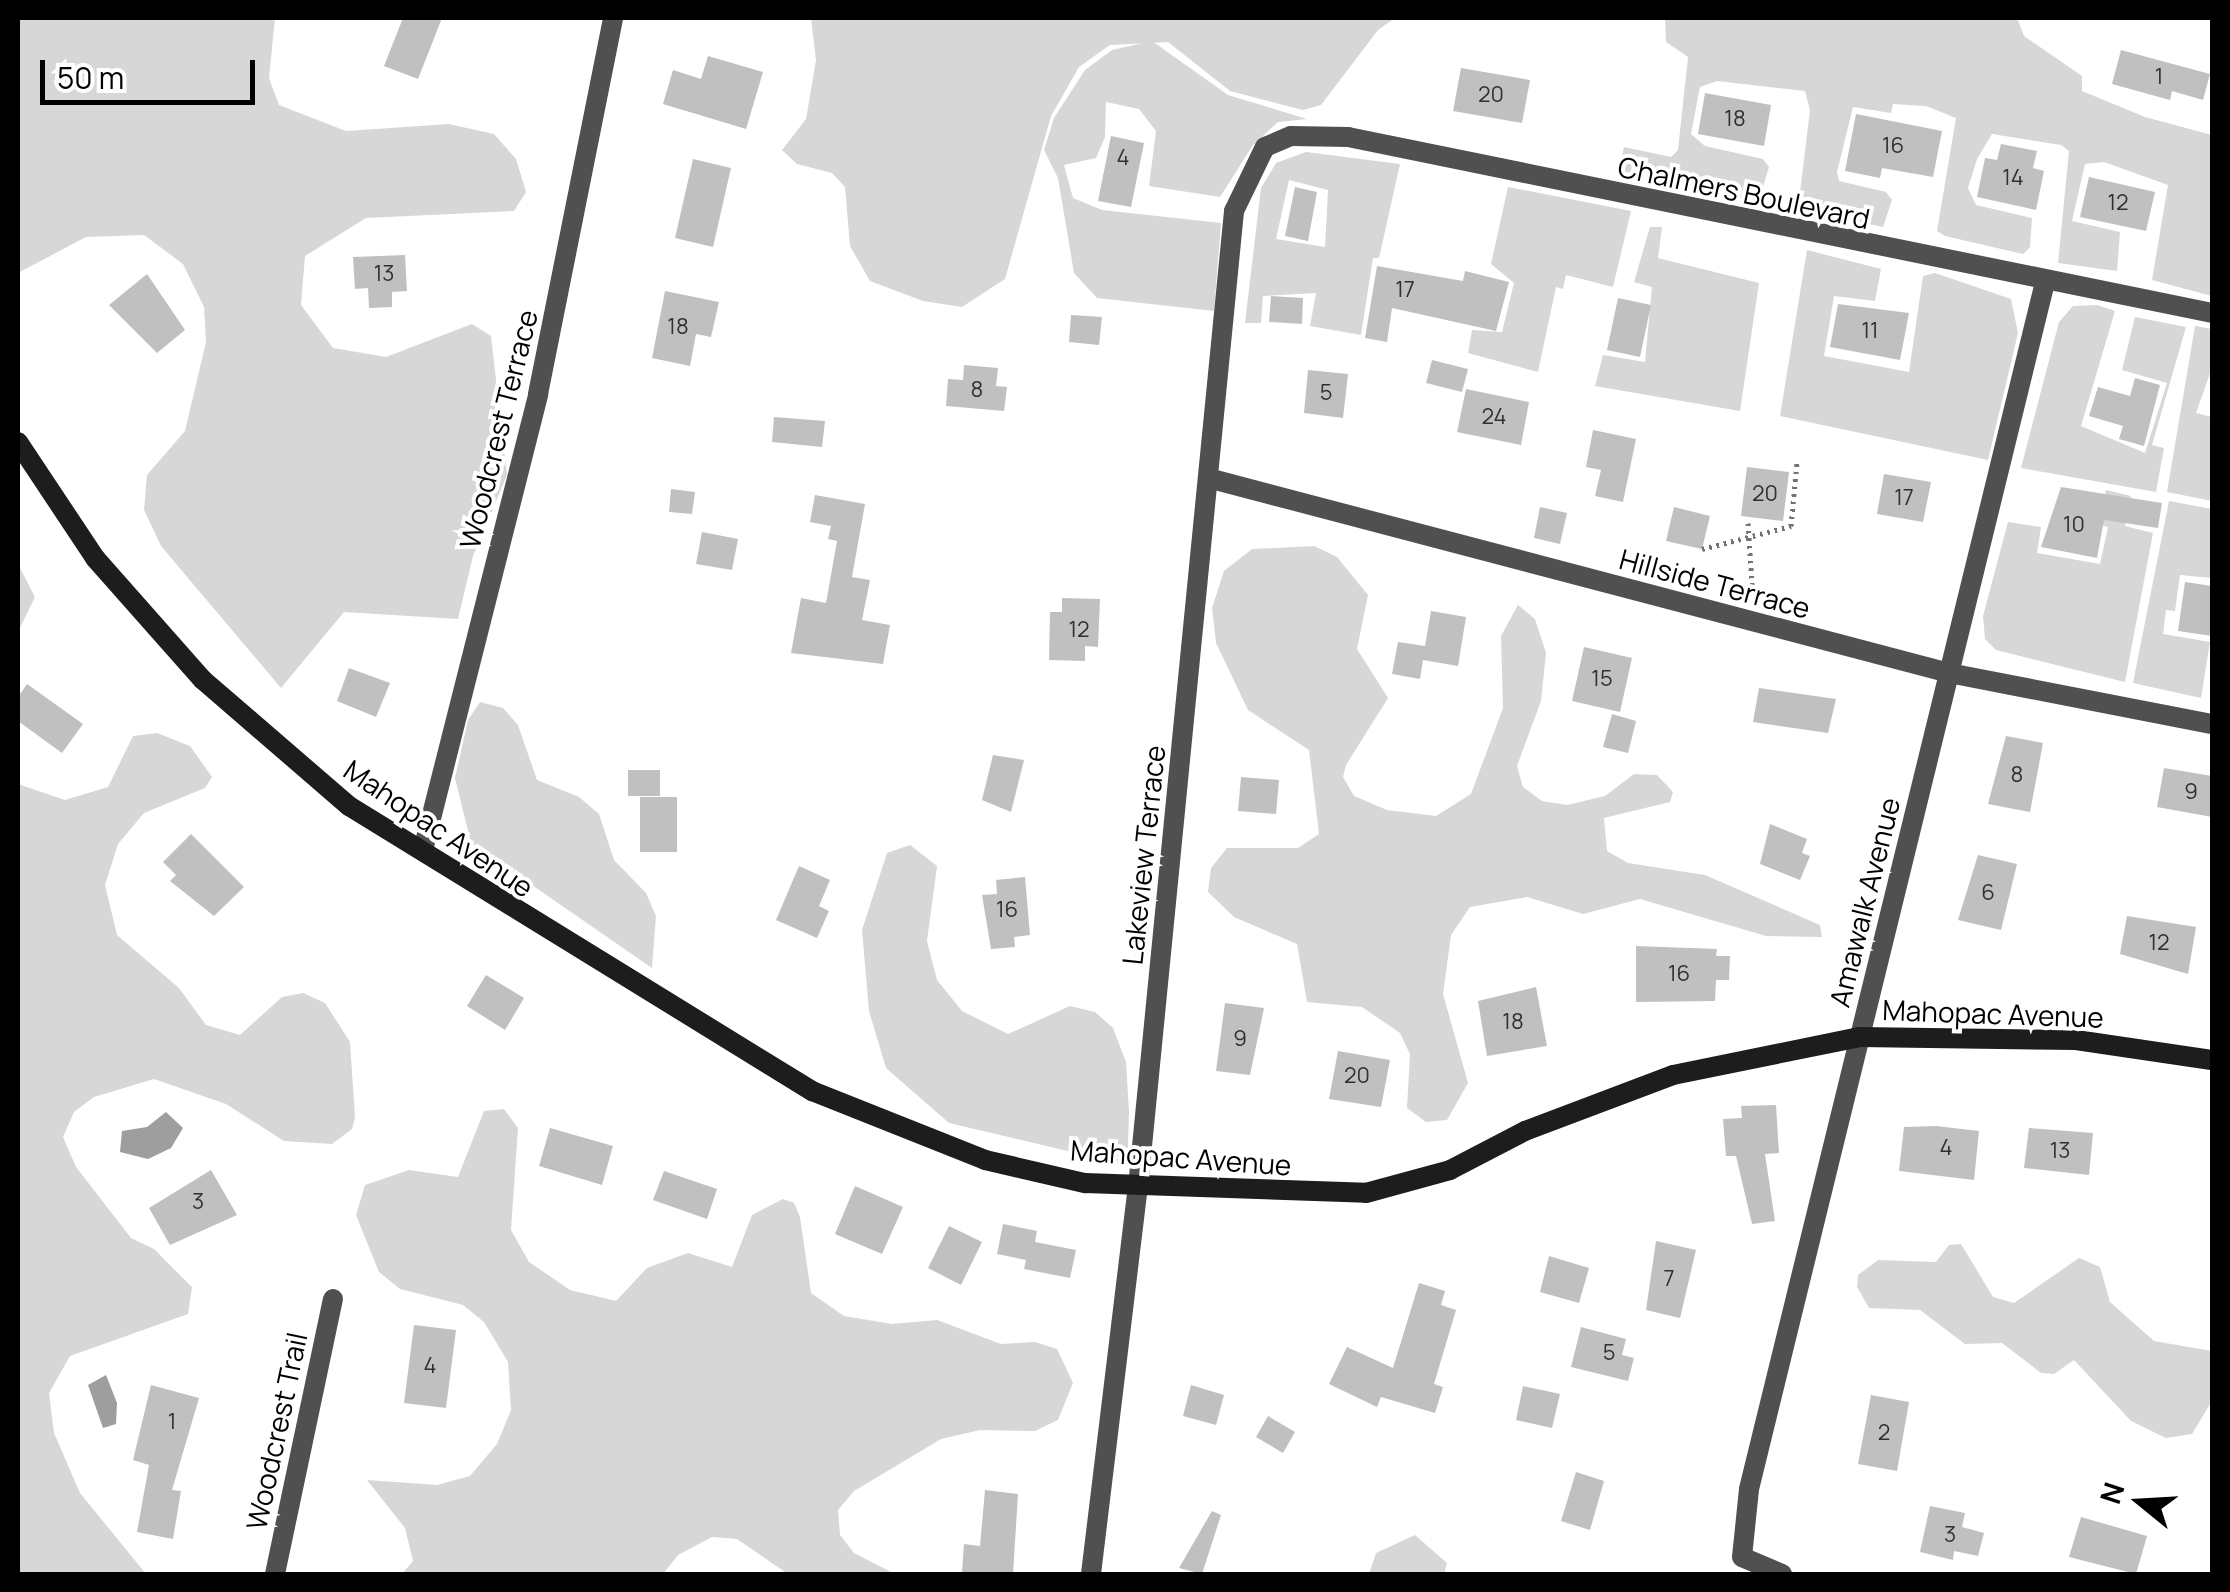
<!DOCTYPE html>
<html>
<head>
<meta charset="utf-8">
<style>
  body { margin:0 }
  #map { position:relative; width:2230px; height:1592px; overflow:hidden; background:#fff; font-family:Manrope,sans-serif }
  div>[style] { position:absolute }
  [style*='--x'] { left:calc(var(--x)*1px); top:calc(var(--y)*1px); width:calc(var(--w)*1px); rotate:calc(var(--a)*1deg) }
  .green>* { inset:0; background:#d7d7d7 }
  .water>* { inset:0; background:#9e9e9e }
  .building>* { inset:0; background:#c0c0c0 }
  .path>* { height:5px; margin-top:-2.5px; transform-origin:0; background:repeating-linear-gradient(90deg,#727272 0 2.5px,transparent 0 7.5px) }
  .street>* { height:20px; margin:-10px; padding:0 10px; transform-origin:10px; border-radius:10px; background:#505050 }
  .secondary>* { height:20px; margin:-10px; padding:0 10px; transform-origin:10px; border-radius:10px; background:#1d1d1d }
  span { translate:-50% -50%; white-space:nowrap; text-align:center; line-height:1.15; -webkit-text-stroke:8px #fff; paint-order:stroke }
  .number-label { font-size:22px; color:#303030 }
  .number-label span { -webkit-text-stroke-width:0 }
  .street-label { font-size:28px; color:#000 }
  .frame { position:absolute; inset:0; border:20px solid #000; pointer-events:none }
  .north { position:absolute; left:2090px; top:1452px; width:100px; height:100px; -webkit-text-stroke:8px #fff; paint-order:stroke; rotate:288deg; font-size:28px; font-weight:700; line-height:40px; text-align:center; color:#000 }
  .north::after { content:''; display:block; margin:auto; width:35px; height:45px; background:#000; clip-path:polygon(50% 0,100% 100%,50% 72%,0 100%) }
  .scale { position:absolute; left:40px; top:60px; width:215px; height:45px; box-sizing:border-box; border:5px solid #000; border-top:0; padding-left:12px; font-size:30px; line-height:35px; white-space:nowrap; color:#000; -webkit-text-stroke:8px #fff; paint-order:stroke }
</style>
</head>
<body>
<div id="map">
  <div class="green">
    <i style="clip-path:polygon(18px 18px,275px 18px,269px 78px,279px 105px,346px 131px,449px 124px,494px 134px,516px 159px,526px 192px,514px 211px,366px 218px,305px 256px,301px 305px,333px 348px,386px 357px,472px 324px,491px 336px,507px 475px,473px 556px,458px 619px,344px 612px,281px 688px,161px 546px,144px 510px,147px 475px,185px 431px,206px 342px,204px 307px,183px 264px,144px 235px,86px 237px,18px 273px)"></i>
    <i style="clip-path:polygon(811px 18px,1395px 18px,1378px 30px,1321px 105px,1303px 110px,1230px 91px,1168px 42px,1110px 45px,1079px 67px,1051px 116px,1005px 279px,962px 307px,923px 301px,870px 281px,850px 246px,845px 187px,832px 173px,797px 164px,782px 150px,806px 119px,816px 60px)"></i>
    <i style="clip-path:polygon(1665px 18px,2017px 18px,2024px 36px,2082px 76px,2082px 91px,2145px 117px,2212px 135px,2212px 296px,2152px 280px,2168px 185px,2104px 162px,2085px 164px,2072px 221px,2120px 232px,2117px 271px,2058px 263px,2069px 151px,2061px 145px,1992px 134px,1977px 159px,1968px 188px,1976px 205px,2032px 218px,2030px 247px,2023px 254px,1945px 236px,1937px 231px,1956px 118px,1926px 106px,1893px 104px,1891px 113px,1853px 107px,1837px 172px,1839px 181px,1886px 192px,1892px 200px,1883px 227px,1798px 209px,1810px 110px,1805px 91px,1717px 81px,1700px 87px,1691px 134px,1705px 146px,1763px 159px,1769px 167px,1758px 203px,1657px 174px,1618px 172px,1624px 147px,1671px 157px,1678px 150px,1688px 57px,1666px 42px)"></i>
    <i style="clip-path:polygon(1152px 41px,1228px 95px,1307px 119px,1278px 122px,1253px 145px,1220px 197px,1149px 186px,1156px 131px,1139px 109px,1106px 102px,1105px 137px,1096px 158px,1064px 165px,1073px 198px,1102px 210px,1221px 223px,1214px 311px,1097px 298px,1074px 273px,1058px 178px,1044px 150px,1054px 118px,1085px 70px,1112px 50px)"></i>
    <i style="clip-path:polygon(evenodd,1306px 152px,1400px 164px,1379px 258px,1373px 258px,1361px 335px,1310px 326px,1316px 293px,1263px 296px,1261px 323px,1245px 323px,1261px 188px,1276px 163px,1306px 152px,1289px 180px,1328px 190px,1325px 247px,1276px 239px,1289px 180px)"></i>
    <i style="clip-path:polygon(1508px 187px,1631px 211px,1613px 287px,1566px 275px,1563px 289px,1556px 287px,1538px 372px,1468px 353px,1472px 330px,1502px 332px,1514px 283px,1491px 264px)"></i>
    <i style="clip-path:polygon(1650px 227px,1662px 227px,1658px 258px,1759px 283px,1740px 411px,1595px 386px,1603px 355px,1645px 362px,1652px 287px,1634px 282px)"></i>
    <i style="clip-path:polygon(1807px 250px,1881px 269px,1875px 301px,1834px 296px,1824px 356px,1909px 372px,1923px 276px,1935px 273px,2011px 299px,2018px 333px,1988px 460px,1780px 416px)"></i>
    <i style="clip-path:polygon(2097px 305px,2115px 311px,2081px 426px,2145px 453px,2167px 383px,2122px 370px,2135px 317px,2186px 327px,2152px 445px,2164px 448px,2156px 492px,2021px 468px,2059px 322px,2073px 306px)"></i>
    <i style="clip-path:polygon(2195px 326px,2212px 329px,2212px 368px,2196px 413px,2212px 417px,2212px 501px,2167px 492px)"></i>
    <i style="clip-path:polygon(2106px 490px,2131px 496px,2125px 526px,2153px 533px,2125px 682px,1996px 650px,1985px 639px,1983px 616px,2008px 522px,2041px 527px,2037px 553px,2100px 564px,2108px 527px,2098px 524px)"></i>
    <i style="clip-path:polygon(2169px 501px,2212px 509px,2212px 578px,2180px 575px,2175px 611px,2166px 610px,2163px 634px,2210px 642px,2201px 698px,2133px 683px)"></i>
    <i style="clip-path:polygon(1314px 546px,1337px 557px,1368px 595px,1357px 649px,1388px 698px,1346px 765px,1343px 777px,1354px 796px,1387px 810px,1436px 816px,1471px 794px,1503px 708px,1501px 636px,1518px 605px,1535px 619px,1546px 653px,1541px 701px,1517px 766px,1523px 787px,1542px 801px,1567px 805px,1605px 796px,1634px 774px,1657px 775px,1673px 792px,1670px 802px,1604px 818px,1607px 851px,1628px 863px,1705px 875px,1820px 925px,1822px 937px,1766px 936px,1640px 899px,1583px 914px,1527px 897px,1470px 907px,1451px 935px,1443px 994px,1468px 1083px,1447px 1120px,1426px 1122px,1407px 1108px,1410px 1054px,1400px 1033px,1362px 1007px,1307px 1002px,1297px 944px,1234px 917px,1208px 892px,1211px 868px,1227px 848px,1298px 848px,1319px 834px,1309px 750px,1248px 710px,1216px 643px,1212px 608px,1224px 571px,1252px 549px)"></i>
    <i style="clip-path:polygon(18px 564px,35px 597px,18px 632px)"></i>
    <i style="clip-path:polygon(480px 702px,503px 708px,518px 725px,537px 780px,579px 797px,599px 814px,614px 860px,646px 893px,656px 916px,652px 968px,471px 843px,455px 778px,468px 720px)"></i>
    <i style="clip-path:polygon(157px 733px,190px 746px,212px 777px,205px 788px,144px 813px,118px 844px,105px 885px,117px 935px,179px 988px,206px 1025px,240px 1035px,282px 997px,303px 993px,325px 1003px,350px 1042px,355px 1117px,352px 1129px,332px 1144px,284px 1141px,226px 1104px,154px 1079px,94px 1097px,74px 1112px,63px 1137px,76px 1167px,131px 1238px,154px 1249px,192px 1287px,188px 1314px,70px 1356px,49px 1393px,54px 1433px,80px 1493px,146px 1574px,18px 1574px,18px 784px,65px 800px,108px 787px,133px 736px)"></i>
    <i style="clip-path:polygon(910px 845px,937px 866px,927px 941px,937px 980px,962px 1011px,1008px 1034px,1070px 1006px,1095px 1012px,1113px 1028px,1126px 1062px,1129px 1112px,1128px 1148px,1118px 1163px,949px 1123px,886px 1068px,869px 1011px,862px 930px,887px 853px)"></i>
    <i style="clip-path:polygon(504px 1109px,518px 1128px,511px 1230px,529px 1262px,570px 1290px,616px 1301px,647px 1268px,688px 1253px,732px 1267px,752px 1215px,783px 1199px,794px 1203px,800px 1217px,811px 1293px,844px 1316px,892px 1324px,937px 1320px,1001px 1344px,1035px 1342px,1057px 1349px,1073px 1383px,1058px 1420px,1035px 1431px,980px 1430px,941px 1439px,854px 1491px,838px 1510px,840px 1535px,854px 1553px,895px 1574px,788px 1574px,737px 1539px,712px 1537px,678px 1555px,663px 1574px,402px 1574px,413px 1561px,405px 1528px,367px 1480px,437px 1485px,470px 1476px,497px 1444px,511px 1410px,508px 1362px,484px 1322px,463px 1305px,400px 1289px,379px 1272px,356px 1215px,365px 1185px,409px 1170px,458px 1177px,484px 1111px)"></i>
    <i style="clip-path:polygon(1961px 1244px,1993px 1297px,2014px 1303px,2079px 1258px,2100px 1267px,2110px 1302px,2154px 1341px,2212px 1351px,2212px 1401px,2192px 1434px,2166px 1438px,2131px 1421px,2074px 1360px,2054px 1374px,2041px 1373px,2002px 1343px,1965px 1344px,1920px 1310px,1869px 1308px,1857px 1287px,1858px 1275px,1878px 1260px,1936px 1262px,1949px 1245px)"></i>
    <i style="clip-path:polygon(1415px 1535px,1447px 1563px,1444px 1574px,1369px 1574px,1376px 1553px)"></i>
  </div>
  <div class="water">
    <i style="clip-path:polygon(166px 1112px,183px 1128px,171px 1148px,148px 1159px,120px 1152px,122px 1131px,147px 1127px)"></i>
    <i style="clip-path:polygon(106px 1375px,117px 1403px,116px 1424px,103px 1428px,88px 1385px)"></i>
  </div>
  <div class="building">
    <i style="clip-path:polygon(403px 18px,442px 18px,418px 79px,384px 66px)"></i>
    <i style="clip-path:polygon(2121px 50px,2210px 74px,2203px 100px,2172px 91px,2170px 100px,2112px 84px)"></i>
    <i style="clip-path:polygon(708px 56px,763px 72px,746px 129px,663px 104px,673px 70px,701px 79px)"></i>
    <i style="clip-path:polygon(1461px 68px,1530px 80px,1522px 123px,1453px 111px)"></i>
    <i style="clip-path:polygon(1705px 93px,1771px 105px,1764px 146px,1698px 134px)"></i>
    <i style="clip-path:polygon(1856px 114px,1942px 131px,1933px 177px,1882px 168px,1880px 178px,1845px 171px)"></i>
    <i style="clip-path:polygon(1111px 136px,1144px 143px,1131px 207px,1098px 201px)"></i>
    <i style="clip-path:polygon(2001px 144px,2037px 151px,2033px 168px,2044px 171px,2036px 210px,1977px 197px,1985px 158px,1997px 160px)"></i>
    <i style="clip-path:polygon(693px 159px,731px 168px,713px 247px,675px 238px)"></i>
    <i style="clip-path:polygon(2089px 177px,2155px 192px,2146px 231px,2080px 217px)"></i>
    <i style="clip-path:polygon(1295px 187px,1317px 192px,1308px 241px,1285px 236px)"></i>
    <i style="clip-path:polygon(405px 255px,407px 291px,392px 292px,392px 307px,369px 308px,368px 288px,355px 289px,353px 257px)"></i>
    <i style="clip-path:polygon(1377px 266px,1463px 281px,1465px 271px,1509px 282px,1496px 331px,1392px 308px,1387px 342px,1365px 338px)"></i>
    <i style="clip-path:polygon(147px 274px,185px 330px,157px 353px,109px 305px)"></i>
    <i style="clip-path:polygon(665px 291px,719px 302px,711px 337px,696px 334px,690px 366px,652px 358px)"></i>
    <i style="clip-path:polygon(1271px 296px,1303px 298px,1302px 324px,1269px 322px)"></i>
    <i style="clip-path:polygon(1618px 298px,1651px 305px,1640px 357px,1607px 350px)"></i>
    <i style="clip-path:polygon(1838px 304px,1909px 313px,1900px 360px,1830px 347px)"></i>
    <i style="clip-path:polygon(1071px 315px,1102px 317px,1099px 345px,1069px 342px)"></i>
    <i style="clip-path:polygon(1432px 360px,1468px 369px,1462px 392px,1426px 383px)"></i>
    <i style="clip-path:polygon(964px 365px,998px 368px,996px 386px,1007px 387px,1004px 411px,946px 406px,948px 379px,963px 380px)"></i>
    <i style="clip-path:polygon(1308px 370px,1348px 374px,1343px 418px,1304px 413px)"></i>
    <i style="clip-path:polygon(2135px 378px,2160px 385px,2144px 446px,2119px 439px,2123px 426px,2089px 416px,2098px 387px,2130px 396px)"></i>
    <i style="clip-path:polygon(1466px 389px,1529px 402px,1521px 445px,1457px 432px)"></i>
    <i style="clip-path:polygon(774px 417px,825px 421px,822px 447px,772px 442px)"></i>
    <i style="clip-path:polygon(1593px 430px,1636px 439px,1623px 502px,1595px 496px,1601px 470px,1586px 467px)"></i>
    <i style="clip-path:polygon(1747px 467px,1789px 472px,1783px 521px,1741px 516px)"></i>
    <i style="clip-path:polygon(1884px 474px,1931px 482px,1923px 522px,1877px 514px)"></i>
    <i style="clip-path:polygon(2061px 487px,2162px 503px,2158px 528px,2104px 520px,2097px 558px,2041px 547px)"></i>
    <i style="clip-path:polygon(671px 489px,695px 492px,692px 514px,669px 512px)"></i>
    <i style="clip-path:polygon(815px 495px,865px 504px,852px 577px,870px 580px,862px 620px,890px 625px,883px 664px,791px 653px,801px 598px,826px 603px,837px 541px,828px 539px,831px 526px,810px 522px)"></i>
    <i style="clip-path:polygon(1540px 507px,1567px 513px,1560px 544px,1534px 538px)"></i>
    <i style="clip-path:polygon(1674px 507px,1710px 516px,1702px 549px,1666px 541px)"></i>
    <i style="clip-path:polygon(702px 532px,738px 539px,732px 570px,696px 564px)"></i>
    <i style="clip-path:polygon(2185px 582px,2212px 586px,2212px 636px,2178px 631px)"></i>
    <i style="clip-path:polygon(1062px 598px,1100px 599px,1098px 647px,1085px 646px,1085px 661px,1049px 660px,1050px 612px,1062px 612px)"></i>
    <i style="clip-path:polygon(1431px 611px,1466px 617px,1458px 666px,1423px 660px,1420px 679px,1392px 674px,1398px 642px,1425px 646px)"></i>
    <i style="clip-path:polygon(1584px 647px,1632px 658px,1620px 712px,1572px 701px)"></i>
    <i style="clip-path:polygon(349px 668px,390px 683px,376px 717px,337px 701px)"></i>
    <i style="clip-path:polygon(27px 684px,83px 724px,62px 753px,18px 721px,18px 697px)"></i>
    <i style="clip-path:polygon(1759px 688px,1836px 699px,1828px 733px,1753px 722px)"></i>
    <i style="clip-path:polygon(1612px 714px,1636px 721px,1628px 753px,1603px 747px)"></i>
    <i style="clip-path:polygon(2006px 736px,2043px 743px,2030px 812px,1988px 804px)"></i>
    <i style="clip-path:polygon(993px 755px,1024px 760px,1011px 812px,982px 800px)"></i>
    <i style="clip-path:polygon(2164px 768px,2212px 776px,2212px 817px,2157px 807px)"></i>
    <i style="clip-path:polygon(628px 770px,660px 770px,660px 796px,628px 796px)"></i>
    <i style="clip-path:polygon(1241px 777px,1279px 780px,1276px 814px,1238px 811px)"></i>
    <i style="clip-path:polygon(640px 797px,677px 797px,677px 852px,640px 852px)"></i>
    <i style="clip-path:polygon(1770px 824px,1807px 839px,1802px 853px,1810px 856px,1800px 880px,1760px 864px)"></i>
    <i style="clip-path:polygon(191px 834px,244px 887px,214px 916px,170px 881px,176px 875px,163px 862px)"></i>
    <i style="clip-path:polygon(1978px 855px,2017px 864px,2001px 930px,1958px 920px)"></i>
    <i style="clip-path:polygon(799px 866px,830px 880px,819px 906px,829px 911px,817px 938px,776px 920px)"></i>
    <i style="clip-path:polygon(1025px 877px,1030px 935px,1014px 937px,1015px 947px,991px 949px,982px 895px,997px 894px,996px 880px)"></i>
    <i style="clip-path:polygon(2127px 916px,2196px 927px,2188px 974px,2120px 954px)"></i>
    <i style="clip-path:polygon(1636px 946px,1717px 949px,1716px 956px,1730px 956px,1729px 980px,1716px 980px,1715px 1001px,1636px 1002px)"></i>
    <i style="clip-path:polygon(486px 975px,524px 998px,505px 1030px,467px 1006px)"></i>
    <i style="clip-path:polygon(1536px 987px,1547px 1046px,1487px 1056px,1478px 1001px)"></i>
    <i style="clip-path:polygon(1225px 1003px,1264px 1008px,1250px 1075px,1216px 1071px)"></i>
    <i style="clip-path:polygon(1338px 1051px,1390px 1060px,1381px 1107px,1329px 1099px)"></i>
    <i style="clip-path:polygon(1776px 1105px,1779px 1153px,1765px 1154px,1775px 1221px,1752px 1224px,1736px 1156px,1726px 1156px,1723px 1119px,1742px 1118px,1741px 1106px)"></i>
    <i style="clip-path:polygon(1936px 1126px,1979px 1131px,1974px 1180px,1899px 1171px,1904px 1127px)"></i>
    <i style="clip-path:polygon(550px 1128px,613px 1146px,602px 1185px,539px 1166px)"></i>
    <i style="clip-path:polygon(2029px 1128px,2093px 1133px,2089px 1175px,2024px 1168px)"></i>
    <i style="clip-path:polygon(211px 1170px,237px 1215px,170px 1245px,149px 1208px)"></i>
    <i style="clip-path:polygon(664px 1171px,717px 1189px,707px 1219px,653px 1200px)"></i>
    <i style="clip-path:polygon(855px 1186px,903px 1207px,882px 1254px,835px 1234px)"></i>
    <i style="clip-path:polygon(1003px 1224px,1037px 1231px,1035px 1242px,1076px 1250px,1070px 1278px,1024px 1269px,1026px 1260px,997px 1254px)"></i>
    <i style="clip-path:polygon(949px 1226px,982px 1242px,961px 1285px,928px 1268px)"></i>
    <i style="clip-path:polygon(1656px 1241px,1696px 1250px,1680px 1318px,1646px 1310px)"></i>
    <i style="clip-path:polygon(1549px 1256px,1589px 1268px,1579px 1303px,1540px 1292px)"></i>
    <i style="clip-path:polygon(1419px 1283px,1445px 1291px,1441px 1305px,1456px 1310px,1434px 1384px,1443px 1387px,1435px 1413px,1381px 1397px,1377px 1407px,1329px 1384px,1347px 1347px,1393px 1368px)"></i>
    <i style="clip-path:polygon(414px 1325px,456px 1330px,446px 1408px,404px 1403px)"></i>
    <i style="clip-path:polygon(1581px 1327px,1626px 1339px,1622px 1355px,1634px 1358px,1628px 1381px,1571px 1367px)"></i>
    <i style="clip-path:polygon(151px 1385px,199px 1398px,172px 1490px,181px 1491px,173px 1539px,137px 1532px,149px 1465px,133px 1460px)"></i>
    <i style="clip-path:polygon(1191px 1385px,1224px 1395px,1216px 1425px,1183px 1416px)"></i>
    <i style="clip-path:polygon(1523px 1386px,1560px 1394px,1552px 1428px,1516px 1420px)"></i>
    <i style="clip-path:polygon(1871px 1395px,1909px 1402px,1897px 1471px,1858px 1464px)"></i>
    <i style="clip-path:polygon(1268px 1416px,1295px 1432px,1283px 1453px,1256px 1437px)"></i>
    <i style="clip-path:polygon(1576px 1472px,1604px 1481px,1590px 1530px,1561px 1521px)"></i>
    <i style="clip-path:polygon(985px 1490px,1018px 1494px,1013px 1574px,962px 1572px,964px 1544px,980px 1546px)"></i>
    <i style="clip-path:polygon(1930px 1506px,1965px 1513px,1962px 1527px,1984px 1533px,1978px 1556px,1954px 1551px,1953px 1560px,1920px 1552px)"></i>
    <i style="clip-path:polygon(1212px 1511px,1221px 1515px,1202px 1574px,1179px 1568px)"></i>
    <i style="clip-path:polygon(2081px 1517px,2147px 1536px,2136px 1574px,2069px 1557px)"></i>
  </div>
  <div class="path">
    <i style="--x:1748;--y:523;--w:75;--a:86.2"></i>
    <i style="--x:1702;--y:549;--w:92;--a:-14.5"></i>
    <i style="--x:1791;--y:526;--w:63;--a:-84.6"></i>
  </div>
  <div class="street">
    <i style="--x:1208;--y:478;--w:766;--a:14.74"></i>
    <i style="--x:1949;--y:673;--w:268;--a:11"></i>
    <i style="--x:423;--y:850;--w:470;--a:-75.8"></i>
    <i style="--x:538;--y:394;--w:383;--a:-78.7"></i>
    <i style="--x:275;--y:1574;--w:281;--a:-78.1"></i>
    <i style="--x:1091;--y:1574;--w:390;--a:-83.1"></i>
    <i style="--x:1138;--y:1187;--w:981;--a:-84.38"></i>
    <i style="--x:1234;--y:211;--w:71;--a:-64.2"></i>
    <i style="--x:1265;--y:147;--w:28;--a:-23"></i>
    <i style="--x:1291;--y:136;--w:57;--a:1"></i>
    <i style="--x:1348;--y:137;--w:882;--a:11.51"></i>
    <i style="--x:1782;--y:1574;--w:43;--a:-157"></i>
    <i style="--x:1742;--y:1557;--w:68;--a:-84.1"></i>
    <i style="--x:1749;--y:1489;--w:1243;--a:-76.22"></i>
  </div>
  <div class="secondary">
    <i style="--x:18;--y:442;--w:139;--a:56.4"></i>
    <i style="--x:95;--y:558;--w:163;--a:48.5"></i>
    <i style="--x:203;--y:680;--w:193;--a:40.8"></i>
    <i style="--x:349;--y:806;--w:544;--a:31.61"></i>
    <i style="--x:812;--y:1091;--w:186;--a:21.7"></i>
    <i style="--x:985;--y:1160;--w:103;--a:13"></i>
    <i style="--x:1085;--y:1183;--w:281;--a:2"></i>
    <i style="--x:1366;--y:1193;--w:87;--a:-15.3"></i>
    <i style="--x:1450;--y:1170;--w:85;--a:-27.5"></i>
    <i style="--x:1525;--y:1131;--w:158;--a:-20.7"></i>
    <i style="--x:1673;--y:1075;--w:190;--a:-11.5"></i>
    <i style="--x:1859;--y:1037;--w:217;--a:0.8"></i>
    <i style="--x:2076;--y:1040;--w:137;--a:8.4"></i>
  </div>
  <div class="number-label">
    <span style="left:2159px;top:77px">1</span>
    <span style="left:1491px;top:95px">20</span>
    <span style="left:1735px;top:119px">18</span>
    <span style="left:1893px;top:146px">16</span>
    <span style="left:1123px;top:158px">4</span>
    <span style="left:2013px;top:178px">14</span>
    <span style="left:2118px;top:203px">12</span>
    <span style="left:384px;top:274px">13</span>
    <span style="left:1405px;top:290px">17</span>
    <span style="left:678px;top:327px">18</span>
    <span style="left:1870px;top:331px">11</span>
    <span style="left:977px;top:390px">8</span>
    <span style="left:1326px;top:393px">5</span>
    <span style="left:1494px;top:417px">24</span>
    <span style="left:1765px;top:494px">20</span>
    <span style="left:1904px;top:498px">17</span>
    <span style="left:2074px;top:525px">10</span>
    <span style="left:1079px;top:630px">12</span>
    <span style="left:1602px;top:679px">15</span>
    <span style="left:2017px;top:775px">8</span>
    <span style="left:2191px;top:792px">9</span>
    <span style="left:1988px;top:893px">6</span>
    <span style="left:1007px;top:910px">16</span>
    <span style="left:2159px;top:943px">12</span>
    <span style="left:1679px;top:974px">16</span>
    <span style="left:1513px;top:1022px">18</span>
    <span style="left:1240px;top:1039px">9</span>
    <span style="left:1357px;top:1076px">20</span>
    <span style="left:1946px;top:1148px">4</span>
    <span style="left:2060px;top:1151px">13</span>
    <span style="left:198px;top:1202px">3</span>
    <span style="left:1669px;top:1279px">7</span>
    <span style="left:1609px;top:1353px">5</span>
    <span style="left:430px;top:1366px">4</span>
    <span style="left:172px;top:1422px">1</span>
    <span style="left:1884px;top:1433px">2</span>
    <span style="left:1950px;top:1535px">3</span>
  </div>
  <div class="street-label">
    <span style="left:1744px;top:192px;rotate:12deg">Chalmers Boulevard</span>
    <span style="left:498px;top:429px;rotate:-76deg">Woodcrest Terrace</span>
    <span style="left:1715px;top:583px;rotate:15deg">Hillside Terrace</span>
    <span style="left:439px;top:828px;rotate:34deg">Mahopac Avenue</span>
    <span style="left:1143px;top:855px;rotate:-84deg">Lakeview Terrace</span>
    <span style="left:1864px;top:902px;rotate:-76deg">Amawalk Avenue</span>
    <span style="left:1993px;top:1013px;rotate:2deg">Mahopac Avenue</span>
    <span style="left:1181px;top:1157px;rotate:4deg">Mahopac Avenue</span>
    <span style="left:276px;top:1431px;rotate:-78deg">Woodcrest Trail</span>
  </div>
  <div class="frame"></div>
  <div class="north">N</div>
  <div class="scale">50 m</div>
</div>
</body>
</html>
